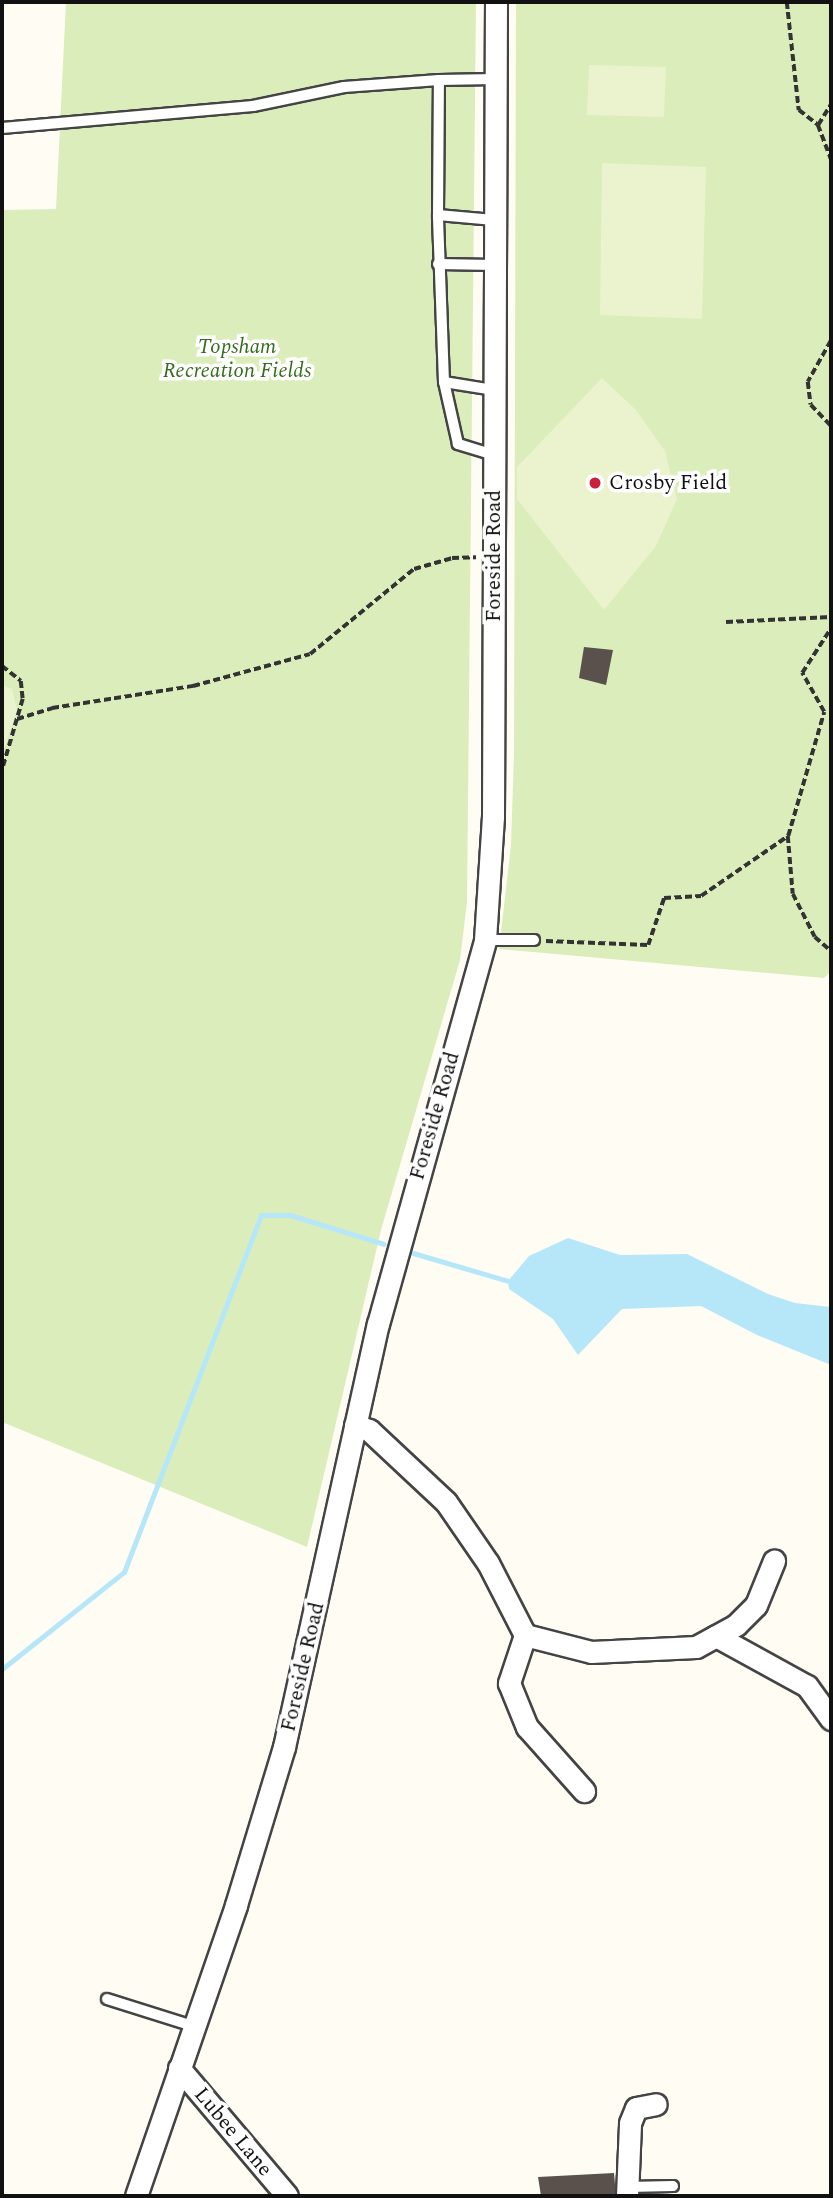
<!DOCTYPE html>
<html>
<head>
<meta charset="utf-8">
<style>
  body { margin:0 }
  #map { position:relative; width:833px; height:2198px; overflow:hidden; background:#fffcf4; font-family:Spectral,serif }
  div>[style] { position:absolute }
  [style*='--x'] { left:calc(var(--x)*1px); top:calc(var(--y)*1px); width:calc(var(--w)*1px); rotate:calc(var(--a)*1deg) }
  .green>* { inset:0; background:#daedbb }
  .pitch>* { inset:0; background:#eaf3cd }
  .water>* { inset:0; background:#b6e7f9 }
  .stream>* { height:5px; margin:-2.5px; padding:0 2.5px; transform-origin:2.5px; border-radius:2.5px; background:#b6e7f9 }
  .building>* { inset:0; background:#5a504c }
  .path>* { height:3.5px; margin-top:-1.75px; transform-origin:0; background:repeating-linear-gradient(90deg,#333 0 7px,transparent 0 10.5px) }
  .roads { filter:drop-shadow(2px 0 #444) drop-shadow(-2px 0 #444) drop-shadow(0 2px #444) drop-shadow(0 -2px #444) }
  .service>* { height:10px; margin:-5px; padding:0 5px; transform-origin:5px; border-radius:5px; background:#fff }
  .minor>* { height:21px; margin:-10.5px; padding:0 10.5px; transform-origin:10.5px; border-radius:10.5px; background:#fff }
  .dots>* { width:19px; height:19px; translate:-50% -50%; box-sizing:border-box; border:4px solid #fff; border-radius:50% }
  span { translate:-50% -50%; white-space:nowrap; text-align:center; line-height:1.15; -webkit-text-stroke:7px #fff; paint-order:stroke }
  .park-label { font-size:21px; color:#356d1c; font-style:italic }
  .poi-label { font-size:21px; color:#111 }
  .left { translate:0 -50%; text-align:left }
  .street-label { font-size:21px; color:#111 }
  .frame { position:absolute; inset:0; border:4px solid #111; pointer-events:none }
</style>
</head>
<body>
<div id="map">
  <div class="green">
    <i style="clip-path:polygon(66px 2px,476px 2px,467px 902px,460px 960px,381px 1230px,307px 1547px,2px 1422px,2px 210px,56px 209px)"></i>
    <i style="clip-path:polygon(516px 2px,831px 2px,831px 971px,824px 978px,499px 949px,511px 845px,514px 755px)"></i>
  </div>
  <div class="pitch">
    <i style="clip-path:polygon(589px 65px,666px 67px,664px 117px,587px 115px)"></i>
    <i style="clip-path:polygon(602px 163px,706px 167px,702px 319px,600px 315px)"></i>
    <i style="clip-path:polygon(602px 378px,636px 410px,665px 451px,677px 499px,656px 546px,604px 610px,517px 499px,517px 467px)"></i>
    <i style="clip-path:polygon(2px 685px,12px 689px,17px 710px,2px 755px)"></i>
  </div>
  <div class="water">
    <i style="clip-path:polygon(568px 1238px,620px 1255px,687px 1254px,768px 1294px,795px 1303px,831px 1307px,831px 1365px,757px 1335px,701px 1306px,622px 1309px,578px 1355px,553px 1319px,509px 1289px,508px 1281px,529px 1256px)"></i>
  </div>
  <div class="stream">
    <i style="--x:413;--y:1253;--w:99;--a:16.4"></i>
    <i style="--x:2;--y:1669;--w:156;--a:-38.5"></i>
    <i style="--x:124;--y:1572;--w:382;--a:-69"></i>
    <i style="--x:261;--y:1215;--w:29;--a:0"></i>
    <i style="--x:290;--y:1215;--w:98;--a:17.1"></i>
  </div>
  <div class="building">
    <i style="clip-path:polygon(584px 647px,613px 650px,606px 685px,579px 678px)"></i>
    <i style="clip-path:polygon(614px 2173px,616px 2196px,541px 2196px,538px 2177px)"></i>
  </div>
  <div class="path">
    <i style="--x:787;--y:2;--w:109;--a:83.7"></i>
    <i style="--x:799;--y:110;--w:24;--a:38"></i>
    <i style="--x:818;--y:125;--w:36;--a:69"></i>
    <i style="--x:818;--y:125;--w:25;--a:-58"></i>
    <i style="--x:831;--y:341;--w:47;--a:119.3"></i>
    <i style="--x:808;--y:382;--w:23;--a:83"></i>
    <i style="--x:811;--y:405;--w:29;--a:46"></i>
    <i style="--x:726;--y:622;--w:105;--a:-2.7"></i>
    <i style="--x:2;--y:666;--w:24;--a:38"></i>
    <i style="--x:21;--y:681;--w:18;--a:84"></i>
    <i style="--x:23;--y:699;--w:75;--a:106.3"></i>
    <i style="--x:17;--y:719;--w:37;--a:-17"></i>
    <i style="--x:52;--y:708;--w:143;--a:-8.9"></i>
    <i style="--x:193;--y:686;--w:121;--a:-15.3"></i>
    <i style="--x:310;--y:654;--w:134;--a:-39.3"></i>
    <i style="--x:414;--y:569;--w:40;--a:-16"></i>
    <i style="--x:452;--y:558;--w:24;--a:-2"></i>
    <i style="--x:788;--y:836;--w:58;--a:85.1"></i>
    <i style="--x:793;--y:894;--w:48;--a:62.9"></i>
    <i style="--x:815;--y:937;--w:21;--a:41"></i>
    <i style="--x:546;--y:941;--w:102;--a:2.2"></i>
    <i style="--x:648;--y:945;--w:50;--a:-71.2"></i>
    <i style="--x:664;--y:898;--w:37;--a:-3"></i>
    <i style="--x:701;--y:896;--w:106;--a:-34.6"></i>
    <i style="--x:788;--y:836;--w:129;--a:-73.8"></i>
    <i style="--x:824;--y:712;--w:45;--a:-119.4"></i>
    <i style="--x:802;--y:673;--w:54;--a:-57.2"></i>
  </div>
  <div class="roads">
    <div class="service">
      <i style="--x:2;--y:128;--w:252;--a:-5"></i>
      <i style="--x:253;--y:106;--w:93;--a:-11.8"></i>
      <i style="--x:344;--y:87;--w:95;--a:-4.2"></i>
      <i style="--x:438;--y:215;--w:56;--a:5.1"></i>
      <i style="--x:438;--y:264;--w:56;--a:1"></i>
      <i style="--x:444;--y:382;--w:51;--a:9.1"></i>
      <i style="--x:494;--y:455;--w:38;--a:-163"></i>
      <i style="--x:458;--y:444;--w:64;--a:-102.7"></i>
      <i style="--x:444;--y:382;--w:167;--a:-92.1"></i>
      <i style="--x:438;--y:215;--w:135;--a:-89.6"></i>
      <i style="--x:439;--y:80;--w:56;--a:-1"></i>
      <i style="--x:485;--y:940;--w:49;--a:0"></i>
      <i style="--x:107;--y:1999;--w:90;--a:17.4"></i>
      <i style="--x:627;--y:2187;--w:46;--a:-1.2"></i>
    </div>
    <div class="minor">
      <i style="--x:355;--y:1425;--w:15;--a:20"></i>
      <i style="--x:369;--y:1430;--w:105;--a:43.1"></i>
      <i style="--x:446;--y:1502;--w:74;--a:55.5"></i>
      <i style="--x:488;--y:1563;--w:81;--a:62.8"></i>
      <i style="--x:525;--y:1635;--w:68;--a:14.4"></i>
      <i style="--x:591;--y:1652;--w:105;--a:-2.7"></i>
      <i style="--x:696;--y:1647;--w:46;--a:-28.8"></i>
      <i style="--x:736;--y:1625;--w:28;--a:-45"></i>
      <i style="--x:756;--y:1605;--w:48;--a:-67.8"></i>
      <i style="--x:525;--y:1635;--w:51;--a:108.4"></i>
      <i style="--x:509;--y:1683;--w:48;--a:67.8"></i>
      <i style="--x:527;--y:1727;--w:86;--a:48.3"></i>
      <i style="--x:716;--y:1636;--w:104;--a:28.8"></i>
      <i style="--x:807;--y:1686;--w:41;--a:54"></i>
      <i style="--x:179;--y:2068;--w:167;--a:49.8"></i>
      <i style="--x:136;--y:2196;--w:308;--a:-71"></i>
      <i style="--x:236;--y:1905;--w:165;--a:-73.1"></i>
      <i style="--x:284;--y:1747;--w:433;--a:-77.5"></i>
      <i style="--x:378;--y:1324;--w:399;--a:-74.4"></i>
      <i style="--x:485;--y:940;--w:123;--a:-86.3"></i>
      <i style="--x:493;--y:817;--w:815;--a:-89.79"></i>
      <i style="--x:627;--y:2196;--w:73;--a:-87.6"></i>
      <i style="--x:630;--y:2123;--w:16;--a:-68"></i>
      <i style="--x:636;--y:2108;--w:20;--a:-11"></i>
    </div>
  </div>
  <div class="dots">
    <i style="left:595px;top:483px;background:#c92039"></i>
  </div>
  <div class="park-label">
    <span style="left:237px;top:359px">Topsham<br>Recreation Fields</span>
  </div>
  <div class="poi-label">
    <span class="left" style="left:609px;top:483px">Crosby Field</span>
  </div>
  <div class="street-label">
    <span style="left:494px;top:556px;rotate:-90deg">Foreside Road</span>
    <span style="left:435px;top:1116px;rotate:-74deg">Foreside Road</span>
    <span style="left:303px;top:1667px;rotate:-77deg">Foreside Road</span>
    <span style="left:233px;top:2132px;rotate:50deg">Lubee Lane</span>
  </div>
  <div class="frame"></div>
</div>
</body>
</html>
